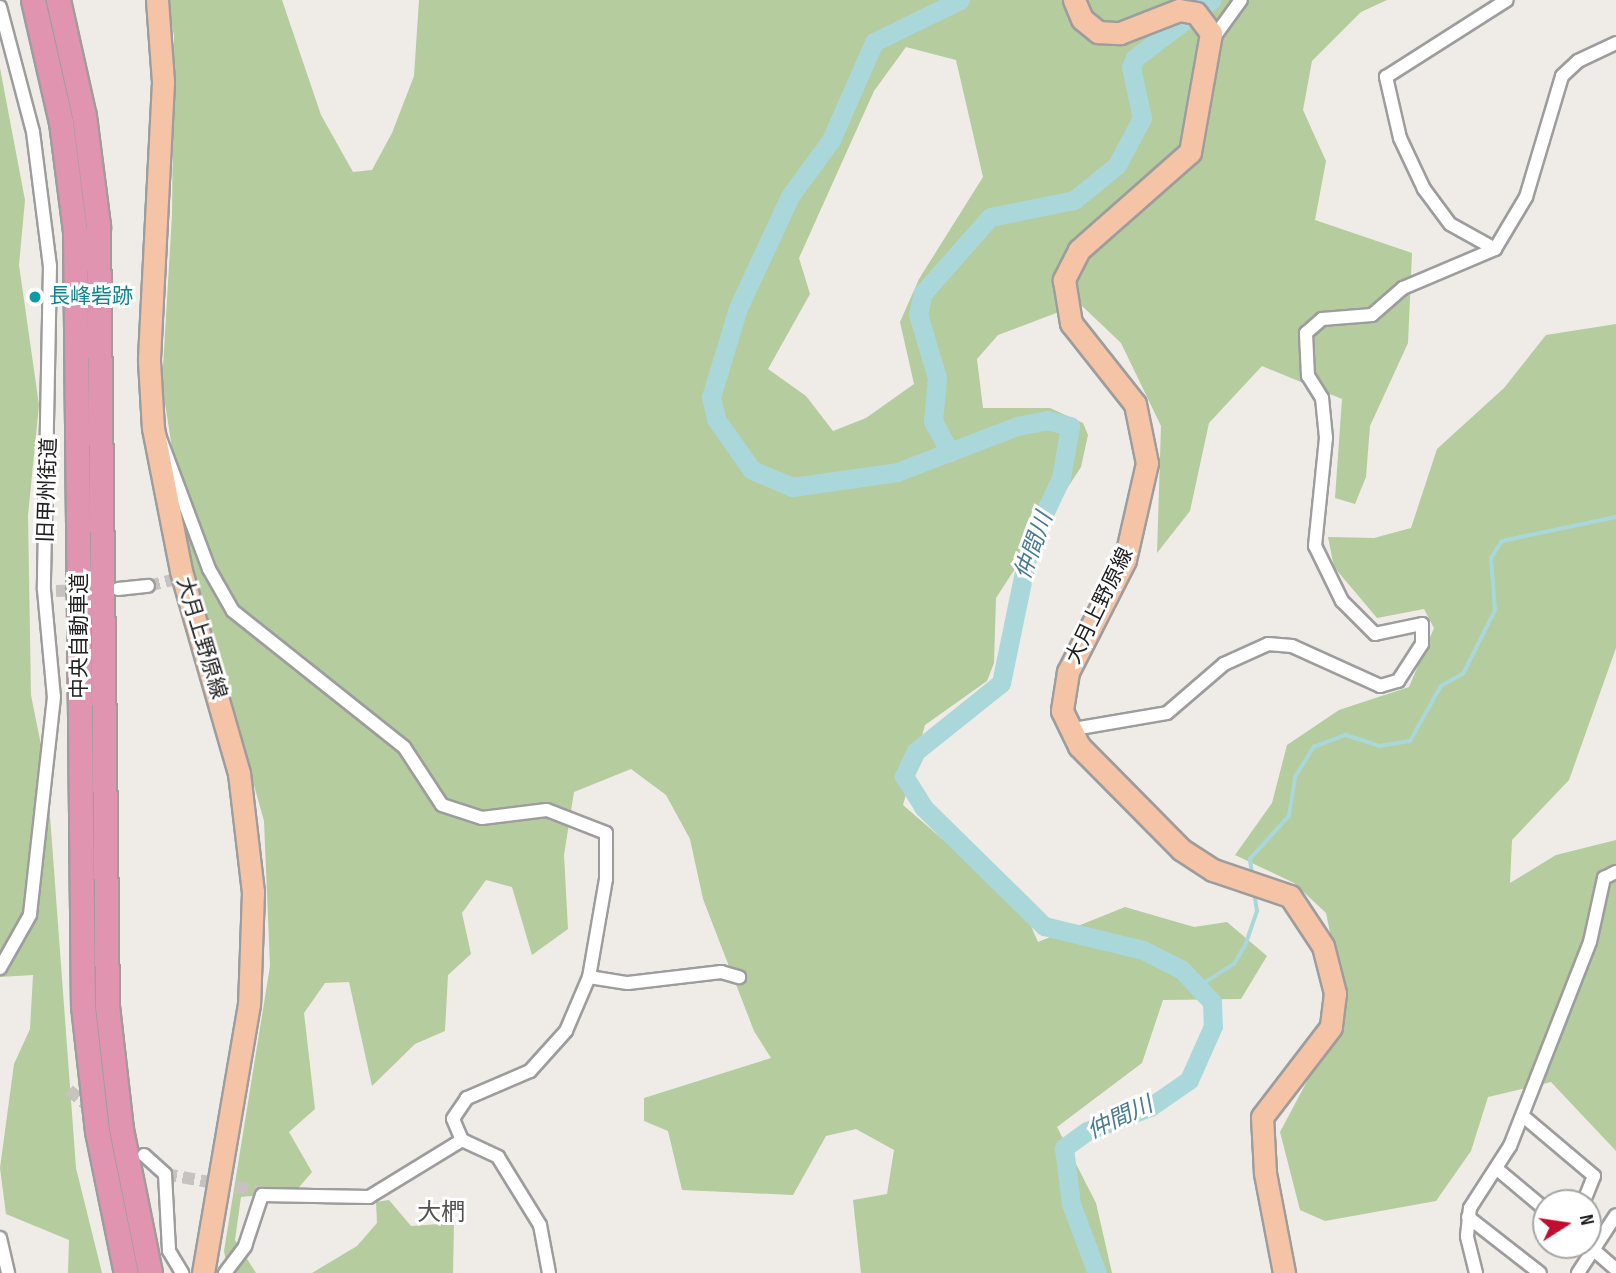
<!DOCTYPE html>
<html>
<head>
<meta charset="utf-8">
<style>
  body { margin:0 }
  #map { position:relative; width:1616px; height:1273px; overflow:hidden; background:#efebe7; font-family:"Sofia Sans Condensed","Noto Sans JP",sans-serif }
  div>[style] { position:absolute }
  [style*='--x'] { left:calc(var(--x)*1px); top:calc(var(--y)*1px); width:calc(var(--w)*1px); rotate:calc(var(--a)*1deg) }
  .forest>* { inset:0; background:#b4cc9e }
  .stream>* { height:3.5px; margin:-1.75px; padding:0 1.75px; transform-origin:1.75px; border-radius:1.75px; background:#aad8da }
  .river>* { height:19px; margin:-9.5px; padding:0 9.5px; transform-origin:9.5px; border-radius:9.5px; background:#aad8da }
  .minor-tunnel>* { height:12px; margin-top:-6px; transform-origin:0; background:repeating-linear-gradient(90deg,#c6c2bf 0 12px,transparent 0 18px) }
  .roads { filter:drop-shadow(2px 0 #9d9d9d) drop-shadow(-2px 0 #9d9d9d) drop-shadow(0 2px #9d9d9d) drop-shadow(0 -2px #9d9d9d) }
  .minor>* { height:12px; margin:-6px; padding:0 6px; transform-origin:6px; border-radius:6px; background:#fff }
  .primary>* { height:21px; margin:-10.5px; padding:0 10.5px; transform-origin:10.5px; border-radius:10.5px; background:#f5c4a6 }
  .motorway>* { height:23px; margin:-11.5px; padding:0 11.5px; transform-origin:11.5px; border-radius:11.5px; background:#e194b0 }
  .dots>* { width:19px; height:19px; translate:-50% -50%; box-sizing:border-box; border:4px solid #fff; border-radius:50% }
  span { translate:-50% -50%; white-space:nowrap; text-align:center; line-height:1.15; -webkit-text-stroke:6px #fff; paint-order:stroke }
  .culture-label { font-size:21px; color:#0d838f }
  .left { translate:0 -50%; text-align:left }
  .street-label { font-size:21px; color:#202020 }
  .water-label { font-size:23px; color:#487a92; font-style:italic }
  .quarter-label { font-size:24px; color:#535353 }
  .north { position:absolute; left:1532px; top:1189px; width:70px; height:70px; box-sizing:border-box; background:#fff; border:2px solid #a6a6a6; border-radius:50%; rotate:78deg; font-size:19px; font-weight:700; line-height:28px; text-align:center; color:#202020 }
  .north::after { content:''; display:block; margin:auto; width:24px; height:32px; background:#c10e2f; clip-path:polygon(50% 0,100% 100%,50% 72%,0 100%) }
</style>
</head>
<body>
<div id="map">
  <div class="forest">
    <i style="clip-path:polygon(evenodd,166px 0,282px 0,321px 115px,353px 172px,372px 170px,392px 133px,414px 76px,419px 0,1387px 0,1361px 12px,1312px 61px,1303px 110px,1326px 161px,1315px 220px,1412px 253px,1408px 343px,1370px 426px,1366px 477px,1355px 504px,1335px 498px,1342px 399px,1262px 366px,1209px 423px,1190px 511px,1157px 553px,1161px 426px,1121px 343px,1080px 304px,998px 335px,977px 359px,983px 408px,1050px 408px,1083px 423px,1088px 435px,1081px 467px,996px 598px,994px 663px,987px 681px,925px 725px,903px 805px,1024px 910px,1038px 942px,1125px 907px,1194px 927px,1227px 922px,1267px 956px,1241px 999px,1163px 1000px,1142px 1063px,1057px 1127px,1096px 1203px,1112px 1273px,861px 1273px,853px 1200px,887px 1194px,894px 1150px,856px 1129px,826px 1136px,793px 1195px,682px 1190px,668px 1131px,644px 1121px,644px 1098px,771px 1058px,754px 1031px,703px 899px,690px 839px,666px 795px,631px 769px,574px 792px,564px 855px,568px 929px,532px 955px,512px 887px,486px 880px,462px 913px,471px 954px,448px 975px,445px 1031px,415px 1044px,372px 1086px,349px 982px,325px 983px,304px 1013px,315px 1109px,289px 1132px,312px 1172px,295px 1192px,241px 1197px,235px 1240px,256px 1273px,228px 1273px,224px 1251px,270px 966px,264px 821px,188px 550px,162px 384px,172px 215px,174px 35px,166px 0,906px 47px,956px 60px,983px 177px,919px 279px,900px 322px,914px 384px,866px 418px,833px 431px,806px 396px,768px 369px,810px 294px,799px 258px,874px 91px,906px 47px)"></i>
    <i style="clip-path:polygon(0 68px,25px 200px,19px 265px,39px 405px,28px 515px,31px 695px,47px 775px,76px 1168px,102px 1273px,68px 1273px,69px 1240px,6px 1214px,0 1168px,14px 1064px,30px 1029px,33px 975px,0 977px)"></i>
    <i style="clip-path:polygon(1616px 324px,1616px 648px,1569px 780px,1512px 840px,1510px 883px,1556px 855px,1616px 840px,1616px 1151px,1551px 1082px,1488px 1097px,1471px 1151px,1436px 1201px,1325px 1221px,1300px 1210px,1280px 1132px,1346px 1008px,1326px 913px,1294px 883px,1235px 855px,1272px 803px,1287px 745px,1339px 710px,1409px 687px,1434px 628px,1424px 609px,1377px 618px,1334px 567px,1328px 537px,1374px 538px,1411px 528px,1437px 449px,1504px 388px,1546px 335px)"></i>
    <i style="clip-path:polygon(389px 1200px,411px 1226px,454px 1223px,453px 1273px,312px 1273px,357px 1246px,377px 1223px,376px 1202px)"></i>
  </div>
  <div class="stream">
    <i style="--x:1252;--y:874;--w:15;--a:-98"></i>
    <i style="--x:1250;--y:859;--w:58;--a:-47.8"></i>
    <i style="--x:1289;--y:816;--w:39;--a:-81"></i>
    <i style="--x:1295;--y:777;--w:36;--a:-58"></i>
    <i style="--x:1314;--y:747;--w:34;--a:-21"></i>
    <i style="--x:1346;--y:735;--w:35;--a:18"></i>
    <i style="--x:1379;--y:746;--w:31;--a:-9"></i>
    <i style="--x:1410;--y:741;--w:63;--a:-60.6"></i>
    <i style="--x:1441;--y:686;--w:25;--a:-29"></i>
    <i style="--x:1463;--y:674;--w:72;--a:-63.4"></i>
    <i style="--x:1495;--y:610;--w:52;--a:-94.4"></i>
    <i style="--x:1491;--y:558;--w:20;--a:-57"></i>
    <i style="--x:1502;--y:541;--w:116;--a:-11.9"></i>
    <i style="--x:1199;--y:986;--w:41;--a:-32.2"></i>
    <i style="--x:1234;--y:964;--w:21;--a:-59"></i>
    <i style="--x:1245;--y:946;--w:37;--a:-71"></i>
    <i style="--x:1257;--y:911;--w:19;--a:-99"></i>
  </div>
  <div class="river">
    <i style="--x:960;--y:0;--w:96;--a:154"></i>
    <i style="--x:874;--y:42;--w:107;--a:113.7"></i>
    <i style="--x:831;--y:140;--w:69;--a:126.2"></i>
    <i style="--x:790;--y:196;--w:123;--a:114.9"></i>
    <i style="--x:738;--y:308;--w:93;--a:106.9"></i>
    <i style="--x:711;--y:397;--w:23;--a:77"></i>
    <i style="--x:716;--y:419;--w:62;--a:54.8"></i>
    <i style="--x:752;--y:470;--w:43;--a:23"></i>
    <i style="--x:792;--y:487;--w:106;--a:-8.1"></i>
    <i style="--x:897;--y:472;--w:129;--a:-21"></i>
    <i style="--x:1017;--y:426;--w:31;--a:-11"></i>
    <i style="--x:1047;--y:420;--w:24;--a:15"></i>
    <i style="--x:1070;--y:426;--w:53;--a:99.8"></i>
    <i style="--x:1061;--y:478;--w:72;--a:115.5"></i>
    <i style="--x:1030;--y:543;--w:143;--a:101.7"></i>
    <i style="--x:1001;--y:683;--w:109;--a:141.3"></i>
    <i style="--x:916;--y:751;--w:28;--a:116"></i>
    <i style="--x:904;--y:776;--w:36;--a:58"></i>
    <i style="--x:923;--y:807;--w:170;--a:44.5"></i>
    <i style="--x:1044;--y:926;--w:102;--a:13.6"></i>
    <i style="--x:1143;--y:950;--w:44;--a:27.1"></i>
    <i style="--x:1182;--y:970;--w:44;--a:46.8"></i>
    <i style="--x:1212;--y:1002;--w:24;--a:88"></i>
    <i style="--x:1213;--y:1026;--w:59;--a:114"></i>
    <i style="--x:1189;--y:1080;--w:47;--a:145.3"></i>
    <i style="--x:1150;--y:1107;--w:67;--a:159.1"></i>
    <i style="--x:1087;--y:1131;--w:29;--a:144"></i>
    <i style="--x:1064;--y:1148;--w:56;--a:82.9"></i>
    <i style="--x:1071;--y:1204;--w:74;--a:69.4"></i>
    <i style="--x:950;--y:452;--w:35;--a:-119"></i>
    <i style="--x:933;--y:421;--w:43;--a:-84.7"></i>
    <i style="--x:937;--y:378;--w:67;--a:-106.5"></i>
    <i style="--x:918;--y:314;--w:22;--a:-77"></i>
    <i style="--x:923;--y:293;--w:101;--a:-48.6"></i>
    <i style="--x:990;--y:217;--w:86;--a:-11.4"></i>
    <i style="--x:1074;--y:200;--w:55;--a:-39.1"></i>
    <i style="--x:1117;--y:165;--w:53;--a:-62"></i>
    <i style="--x:1142;--y:118;--w:52;--a:-102.2"></i>
    <i style="--x:1131;--y:67;--w:10;--a:-66"></i>
    <i style="--x:1135;--y:58;--w:96;--a:-37.3"></i>
  </div>
  <div class="minor-tunnel">
    <i style="--x:148;--y:586;--w:49;--a:-14"></i>
    <i style="--x:56;--y:591;--w:27;--a:-2"></i>
    <i style="--x:69;--y:1090;--w:32;--a:41"></i>
    <i style="--x:165;--y:1174;--w:106;--a:10.4"></i>
  </div>
  <div class="roads">
    <div class="minor">
      <i style="--x:0;--y:7;--w:129;--a:75.2"></i>
      <i style="--x:33;--y:132;--w:135;--a:82.8"></i>
      <i style="--x:50;--y:266;--w:324;--a:91.1"></i>
      <i style="--x:44;--y:590;--w:107;--a:84.7"></i>
      <i style="--x:54;--y:697;--w:219;--a:96.3"></i>
      <i style="--x:30;--y:915;--w:61;--a:119.5"></i>
      <i style="--x:1212;--y:40;--w:49;--a:-54.1"></i>
      <i style="--x:1495;--y:249;--w:51;--a:-150.9"></i>
      <i style="--x:1450;--y:224;--w:44;--a:-126.6"></i>
      <i style="--x:1424;--y:189;--w:56;--a:-115.2"></i>
      <i style="--x:1400;--y:138;--w:63;--a:-102.9"></i>
      <i style="--x:1386;--y:77;--w:143;--a:-32.5"></i>
      <i style="--x:160;--y:438;--w:140;--a:69.5"></i>
      <i style="--x:209;--y:569;--w:48;--a:60.3"></i>
      <i style="--x:233;--y:611;--w:218;--a:38.5"></i>
      <i style="--x:404;--y:747;--w:69;--a:56.8"></i>
      <i style="--x:442;--y:805;--w:42;--a:18"></i>
      <i style="--x:482;--y:818;--w:65;--a:-7"></i>
      <i style="--x:547;--y:810;--w:63;--a:21.3"></i>
      <i style="--x:606;--y:833;--w:46;--a:90"></i>
      <i style="--x:606;--y:879;--w:99;--a:99.8"></i>
      <i style="--x:589;--y:977;--w:59;--a:113.1"></i>
      <i style="--x:566;--y:1031;--w:54;--a:132"></i>
      <i style="--x:530;--y:1071;--w:69;--a:156.8"></i>
      <i style="--x:467;--y:1098;--w:25;--a:124"></i>
      <i style="--x:453;--y:1119;--w:23;--a:67"></i>
      <i style="--x:462;--y:1140;--w:40;--a:25"></i>
      <i style="--x:498;--y:1157;--w:80;--a:58.3"></i>
      <i style="--x:540;--y:1225;--w:49;--a:79.4"></i>
      <i style="--x:118;--y:589;--w:30;--a:-6"></i>
      <i style="--x:1068;--y:730;--w:100;--a:-9.7"></i>
      <i style="--x:1167;--y:713;--w:75;--a:-40.7"></i>
      <i style="--x:1224;--y:664;--w:48;--a:-24.4"></i>
      <i style="--x:1268;--y:644;--w:24;--a:5"></i>
      <i style="--x:1292;--y:646;--w:97;--a:24.4"></i>
      <i style="--x:1380;--y:686;--w:19;--a:-16"></i>
      <i style="--x:1398;--y:681;--w:44;--a:-57"></i>
      <i style="--x:1422;--y:644;--w:20;--a:-90"></i>
      <i style="--x:1422;--y:624;--w:48;--a:168"></i>
      <i style="--x:1375;--y:634;--w:47;--a:-135"></i>
      <i style="--x:1342;--y:601;--w:61;--a:-116.1"></i>
      <i style="--x:1315;--y:546;--w:109;--a:-84.2"></i>
      <i style="--x:1326;--y:438;--w:40;--a:-95.7"></i>
      <i style="--x:1322;--y:398;--w:26;--a:-122"></i>
      <i style="--x:1308;--y:376;--w:43;--a:-92.7"></i>
      <i style="--x:1306;--y:333;--w:21;--a:-41"></i>
      <i style="--x:1322;--y:319;--w:50;--a:-4.6"></i>
      <i style="--x:1372;--y:315;--w:41;--a:-41.1"></i>
      <i style="--x:1403;--y:288;--w:100;--a:-23"></i>
      <i style="--x:1495;--y:249;--w:61;--a:-59.2"></i>
      <i style="--x:1526;--y:197;--w:126;--a:-73.4"></i>
      <i style="--x:1562;--y:76;--w:22;--a:-43"></i>
      <i style="--x:1578;--y:61;--w:42;--a:-25.3"></i>
      <i style="--x:589;--y:977;--w:39;--a:9"></i>
      <i style="--x:628;--y:983;--w:94;--a:-6.7"></i>
      <i style="--x:721;--y:972;--w:19;--a:16"></i>
      <i style="--x:1523;--y:1116;--w:93;--a:40.2"></i>
      <i style="--x:1594;--y:1176;--w:29;--a:112"></i>
      <i style="--x:144;--y:1155;--w:28;--a:42"></i>
      <i style="--x:165;--y:1174;--w:77;--a:87"></i>
      <i style="--x:169;--y:1251;--w:26;--a:59"></i>
      <i style="--x:1497;--y:1169;--w:64;--a:39.9"></i>
      <i style="--x:1468;--y:1217;--w:91;--a:37.9"></i>
      <i style="--x:0;--y:1238;--w:36;--a:77"></i>
      <i style="--x:1588;--y:1245;--w:37;--a:41"></i>
      <i style="--x:225;--y:1273;--w:34;--a:-53"></i>
      <i style="--x:245;--y:1246;--w:54;--a:-71.6"></i>
      <i style="--x:262;--y:1195;--w:107;--a:1.1"></i>
      <i style="--x:369;--y:1197;--w:109;--a:-31.5"></i>
      <i style="--x:1476;--y:1273;--w:38;--a:-104"></i>
      <i style="--x:1467;--y:1236;--w:28;--a:-84"></i>
      <i style="--x:1470;--y:1208;--w:74;--a:-57.2"></i>
      <i style="--x:1510;--y:1146;--w:219;--a:-68.6"></i>
      <i style="--x:1590;--y:942;--w:66;--a:-77.7"></i>
      <i style="--x:1604;--y:878;--w:13;--a:-27"></i>
      <i style="--x:1578;--y:1273;--w:69;--a:-56.8"></i>
    </div>
    <div class="primary">
      <i style="--x:157;--y:0;--w:82;--a:85.8"></i>
      <i style="--x:163;--y:82;--w:279;--a:92.9"></i>
      <i style="--x:149;--y:361;--w:67;--a:86.6"></i>
      <i style="--x:153;--y:428;--w:146;--a:78.9"></i>
      <i style="--x:181;--y:571;--w:210;--a:74"></i>
      <i style="--x:239;--y:773;--w:120;--a:83.3"></i>
      <i style="--x:253;--y:892;--w:112;--a:92"></i>
      <i style="--x:249;--y:1004;--w:273;--a:99.7"></i>
      <i style="--x:1074;--y:0;--w:21;--a:67"></i>
      <i style="--x:1082;--y:19;--w:21;--a:39"></i>
      <i style="--x:1098;--y:32;--w:22;--a:3"></i>
      <i style="--x:1120;--y:33;--w:63;--a:-21.3"></i>
      <i style="--x:1179;--y:10;--w:17;--a:10"></i>
      <i style="--x:1196;--y:13;--w:25;--a:53"></i>
      <i style="--x:1211;--y:33;--w:121;--a:100"></i>
      <i style="--x:1190;--y:152;--w:148;--a:138.6"></i>
      <i style="--x:1079;--y:250;--w:34;--a:117"></i>
      <i style="--x:1064;--y:280;--w:44;--a:80.8"></i>
      <i style="--x:1071;--y:323;--w:103;--a:51.7"></i>
      <i style="--x:1135;--y:404;--w:60;--a:78.5"></i>
      <i style="--x:1147;--y:463;--w:99;--a:102.8"></i>
      <i style="--x:1125;--y:560;--w:126;--a:117"></i>
      <i style="--x:1068;--y:672;--w:39;--a:99"></i>
      <i style="--x:1062;--y:711;--w:39;--a:64"></i>
      <i style="--x:1079;--y:746;--w:146;--a:45.3"></i>
      <i style="--x:1182;--y:850;--w:37;--a:33"></i>
      <i style="--x:1213;--y:870;--w:81;--a:18.7"></i>
      <i style="--x:1290;--y:896;--w:60;--a:56.6"></i>
      <i style="--x:1323;--y:946;--w:49;--a:75.7"></i>
      <i style="--x:1335;--y:993;--w:34;--a:97"></i>
      <i style="--x:1331;--y:1027;--w:113;--a:127.5"></i>
      <i style="--x:1262;--y:1117;--w:56;--a:86.9"></i>
      <i style="--x:1265;--y:1173;--w:102;--a:79.2"></i>
    </div>
    <div class="motorway">
      <i style="--x:33;--y:0;--w:125;--a:77.1"></i>
      <i style="--x:61;--y:122;--w:111;--a:82.7"></i>
      <i style="--x:75;--y:232;--w:774;--a:89.41"></i>
      <i style="--x:83;--y:1006;--w:126;--a:83.6"></i>
      <i style="--x:97;--y:1131;--w:145;--a:78.5"></i>
      <i style="--x:58;--y:0;--w:119;--a:77.4"></i>
      <i style="--x:84;--y:116;--w:111;--a:82.7"></i>
      <i style="--x:98;--y:226;--w:780;--a:89.34"></i>
      <i style="--x:107;--y:1006;--w:124;--a:83.5"></i>
      <i style="--x:121;--y:1129;--w:147;--a:78.6"></i>
    </div>
  </div>
  <div class="dots">
    <i style="left:35px;top:297px;background:#0f9aa8"></i>
  </div>
  <div class="culture-label">
    <span class="left" style="left:49px;top:297px">長峰砦跡</span>
  </div>
  <div class="street-label">
    <span style="left:48px;top:490px;rotate:-88deg">旧甲州街道</span>
    <span style="left:1100px;top:606px;rotate:-64deg">大月上野原線</span>
    <span style="left:80px;top:636px;rotate:-90deg">中央自動車道</span>
    <span style="left:201px;top:638px;rotate:73deg">大月上野原線</span>
  </div>
  <div class="water-label">
    <span style="left:1034px;top:546px;rotate:-70deg">仲間川</span>
    <span style="left:1120px;top:1118px;rotate:-25deg">仲間川</span>
  </div>
  <div class="quarter-label">
    <span style="left:441px;top:1213px">大椚</span>
  </div>
  <div class="north">N</div>
</div>
</body>
</html>
